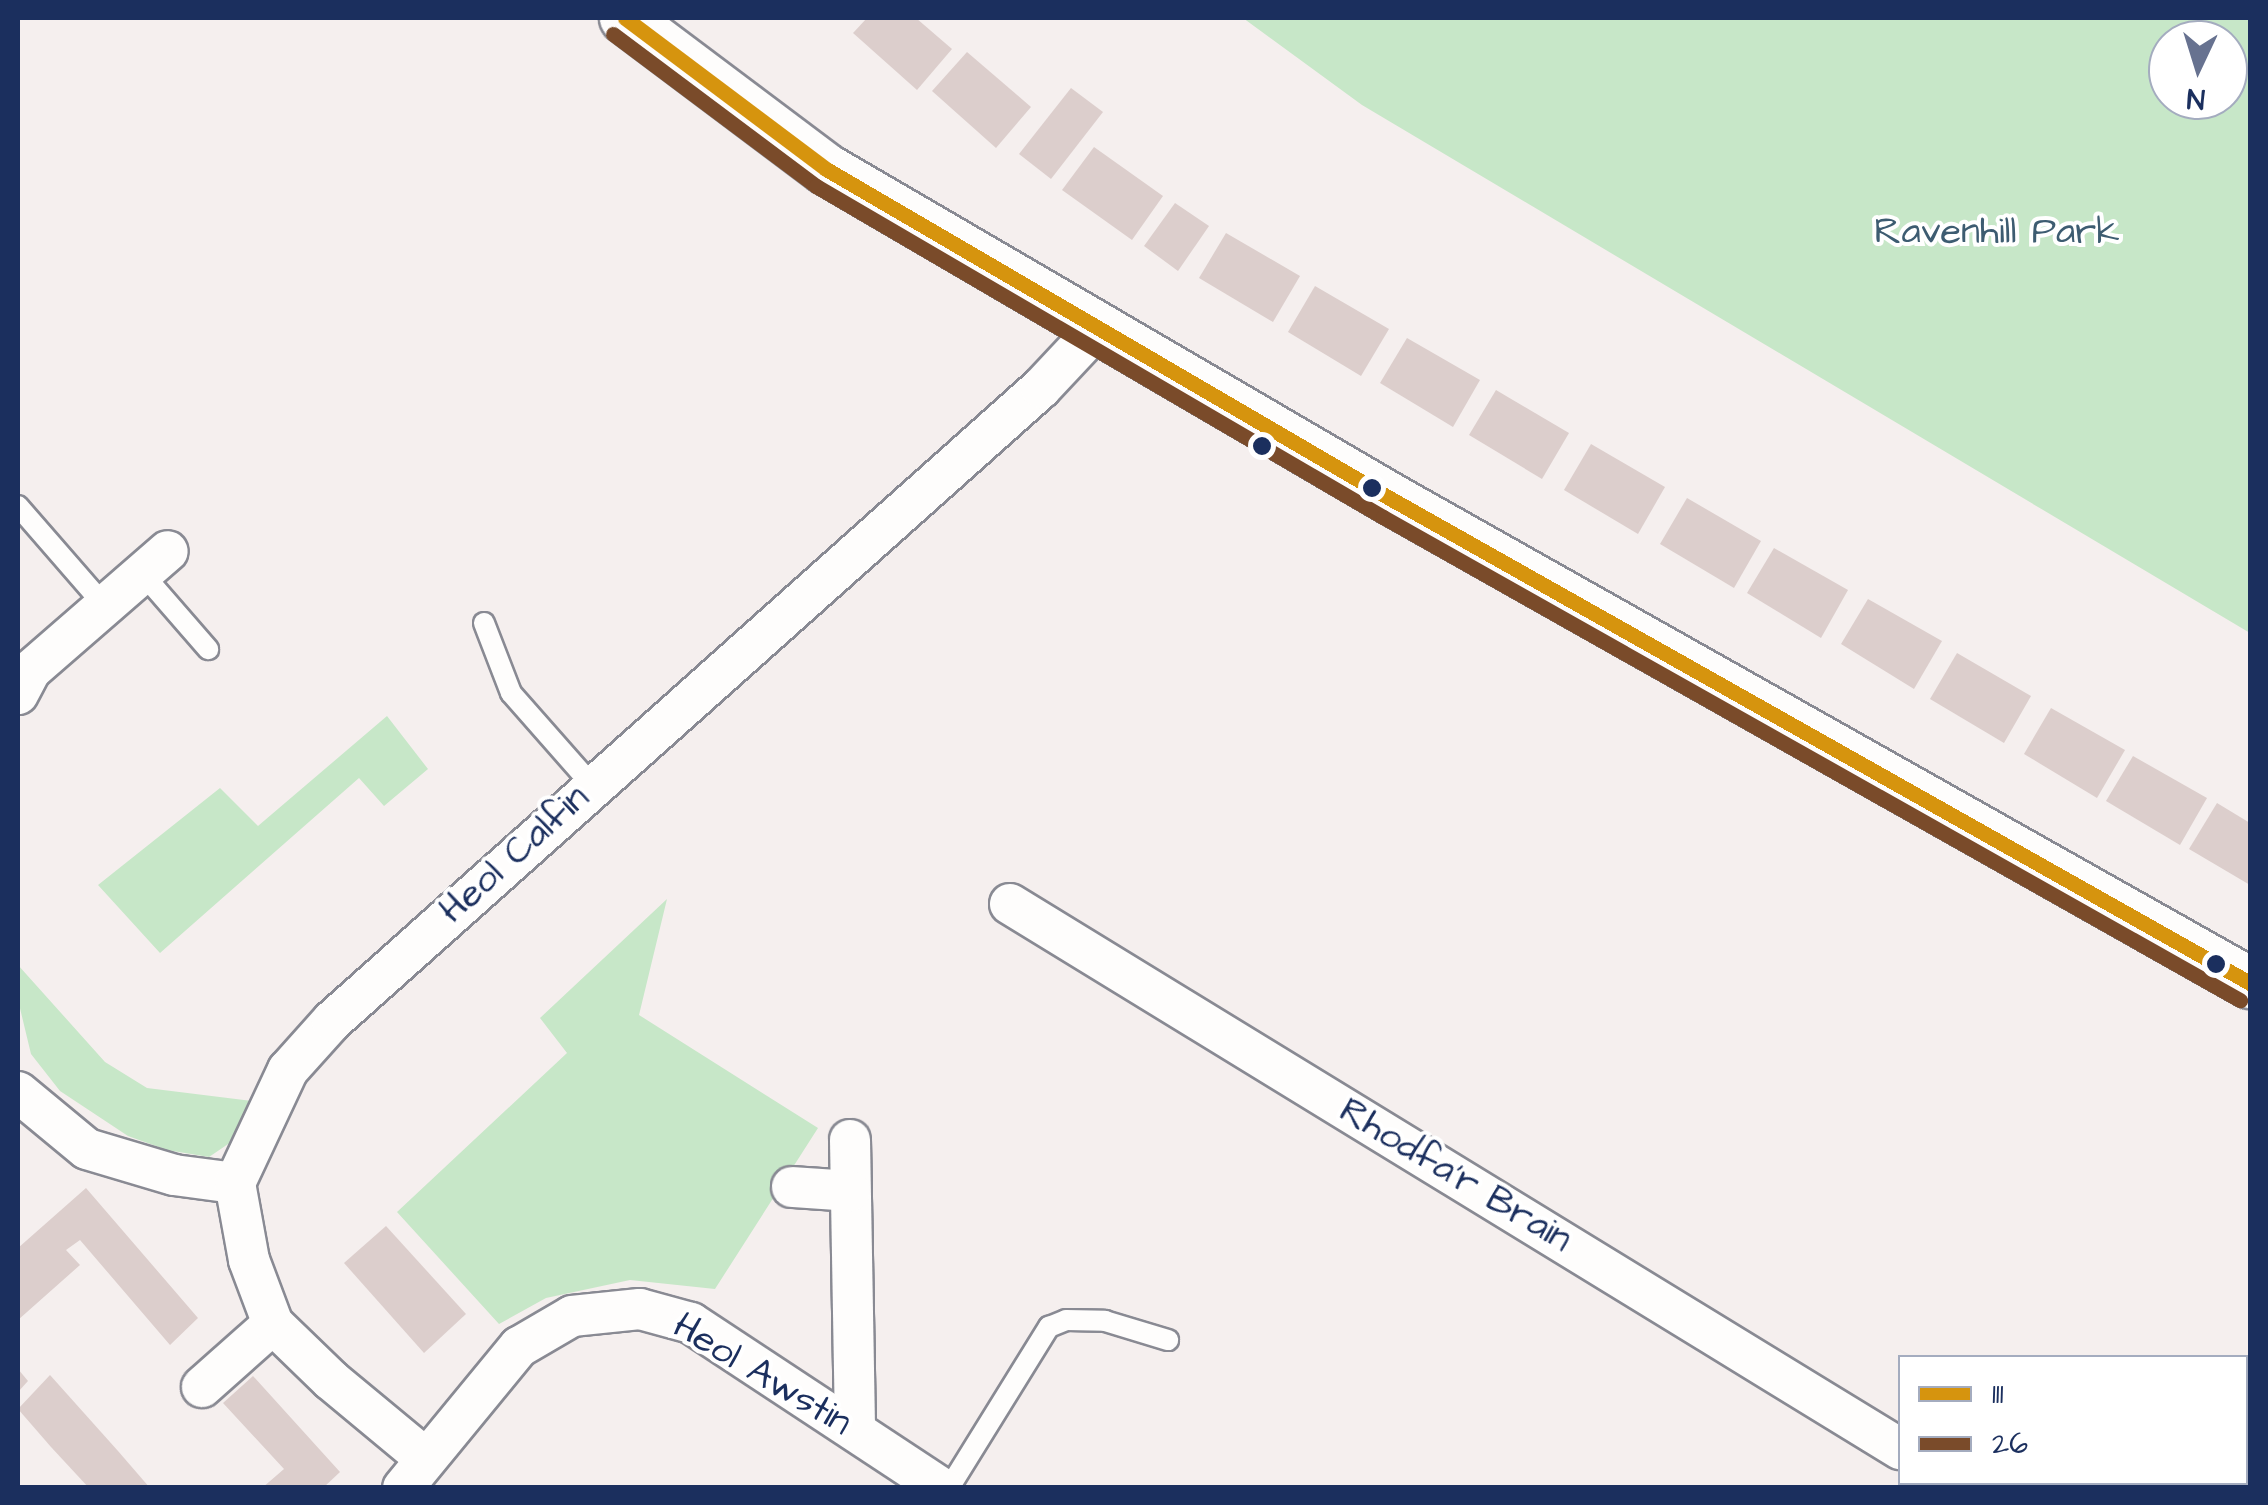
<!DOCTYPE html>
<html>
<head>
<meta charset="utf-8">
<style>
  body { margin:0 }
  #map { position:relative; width:2268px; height:1505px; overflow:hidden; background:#f5efee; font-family:"Architects Daughter",sans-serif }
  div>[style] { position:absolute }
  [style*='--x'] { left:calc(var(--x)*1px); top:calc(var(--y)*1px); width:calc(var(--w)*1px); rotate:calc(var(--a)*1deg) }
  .green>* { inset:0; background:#c7e7c8 }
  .building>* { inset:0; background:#dccecc }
  .roads { filter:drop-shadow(2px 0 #898a93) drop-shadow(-2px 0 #898a93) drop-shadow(0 2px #898a93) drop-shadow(0 -2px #898a93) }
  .service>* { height:20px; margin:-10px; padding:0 10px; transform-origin:10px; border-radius:10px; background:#fefdfc }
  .minor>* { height:40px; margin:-20px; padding:0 20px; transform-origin:20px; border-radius:20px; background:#fefdfc }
  .tertiary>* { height:50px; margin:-25px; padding:0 25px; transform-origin:25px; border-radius:25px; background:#fefdfc }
  .bus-1>* { height:15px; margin:-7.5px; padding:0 7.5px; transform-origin:7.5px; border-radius:7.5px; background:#d6940e }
  .bus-2>* { height:15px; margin:-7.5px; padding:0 7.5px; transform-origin:7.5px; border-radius:7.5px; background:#7a4b2a }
  .dots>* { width:28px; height:28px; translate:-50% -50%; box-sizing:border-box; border:5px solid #fff; border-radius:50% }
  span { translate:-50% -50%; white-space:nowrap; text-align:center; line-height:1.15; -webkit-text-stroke:8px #fff; paint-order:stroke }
  .park-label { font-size:38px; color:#3d5c71 }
  .street-label { font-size:38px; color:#1b2f5e }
  .frame { position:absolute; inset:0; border:20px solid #1b2f5e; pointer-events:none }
  .legend { position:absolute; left:1898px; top:1355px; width:350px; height:130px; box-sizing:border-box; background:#fff; border:2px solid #a4acbf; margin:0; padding:12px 18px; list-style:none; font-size:30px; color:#1b2f5e }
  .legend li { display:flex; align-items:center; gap:20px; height:50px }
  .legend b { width:50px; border:2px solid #a4acbf }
  .north { position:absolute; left:2148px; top:20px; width:100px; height:100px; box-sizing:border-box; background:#fff; border:2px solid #a4acbf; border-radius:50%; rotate:184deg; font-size:28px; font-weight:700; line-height:40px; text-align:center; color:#1b2f5e }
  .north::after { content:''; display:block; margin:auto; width:35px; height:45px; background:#677290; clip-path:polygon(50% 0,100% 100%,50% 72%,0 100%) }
</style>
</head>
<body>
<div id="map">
  <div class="green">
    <i style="clip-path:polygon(evenodd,1243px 18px,2250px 18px,2250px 633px,1362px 105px,1243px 18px,2168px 40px,2228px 40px,2228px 100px,2168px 100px,2168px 40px)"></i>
    <i style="clip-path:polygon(387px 716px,428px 769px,384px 806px,359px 778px,160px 953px,98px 885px,220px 788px,258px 826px)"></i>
    <i style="clip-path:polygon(667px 899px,639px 1015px,818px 1128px,715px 1289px,630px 1280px,546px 1298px,499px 1324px,397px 1212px,567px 1053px,540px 1018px)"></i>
    <i style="clip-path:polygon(18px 965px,105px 1062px,147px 1088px,252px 1101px,234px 1140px,209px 1157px,167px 1150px,128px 1136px,60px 1091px,31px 1054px,18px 1000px)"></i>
  </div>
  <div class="building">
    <i style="clip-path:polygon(867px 18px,916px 18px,952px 49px,917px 90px,853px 33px)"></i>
    <i style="clip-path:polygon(967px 52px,1031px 107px,996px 148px,932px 91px)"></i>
    <i style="clip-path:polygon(1071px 88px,1103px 112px,1051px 179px,1019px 154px)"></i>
    <i style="clip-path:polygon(1094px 147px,1163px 196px,1132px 240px,1062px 190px)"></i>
    <i style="clip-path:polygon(1175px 203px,1209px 226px,1178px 271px,1144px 246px)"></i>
    <i style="clip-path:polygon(1226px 233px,1300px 276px,1273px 322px,1199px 278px)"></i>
    <i style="clip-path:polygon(1315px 286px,1389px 329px,1361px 376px,1288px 332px)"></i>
    <i style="clip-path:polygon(1407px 338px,1480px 380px,1453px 427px,1380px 383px)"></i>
    <i style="clip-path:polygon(1496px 390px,1569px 433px,1542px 479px,1469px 435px)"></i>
    <i style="clip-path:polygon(1591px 444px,1665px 487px,1638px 534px,1564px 490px)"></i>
    <i style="clip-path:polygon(1687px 498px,1761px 541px,1734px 588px,1660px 544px)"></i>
    <i style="clip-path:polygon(1774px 548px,1848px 590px,1821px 638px,1747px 593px)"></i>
    <i style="clip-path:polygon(1868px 599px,1942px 641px,1914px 689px,1841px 644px)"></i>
    <i style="clip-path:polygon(1957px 653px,2031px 696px,2004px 743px,1930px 699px)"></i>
    <i style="clip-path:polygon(2051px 708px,2125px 750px,2097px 798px,2024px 754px)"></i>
    <i style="clip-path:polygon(2133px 756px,2207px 798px,2180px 845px,2106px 801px)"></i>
    <i style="clip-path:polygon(2217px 803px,2250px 823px,2250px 885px,2189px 849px)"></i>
    <i style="clip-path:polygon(86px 1188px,198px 1318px,170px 1345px,80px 1240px,66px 1250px,80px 1265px,18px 1320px,18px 1248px)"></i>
    <i style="clip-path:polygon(386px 1226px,466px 1314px,424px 1353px,344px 1263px)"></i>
    <i style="clip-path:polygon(18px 1369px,28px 1381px,18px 1392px)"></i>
    <i style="clip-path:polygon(50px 1375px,118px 1451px,150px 1488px,89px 1488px,51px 1447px,18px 1409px)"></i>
    <i style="clip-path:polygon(253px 1376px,340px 1472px,323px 1488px,262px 1488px,284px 1469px,223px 1403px)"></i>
  </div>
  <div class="roads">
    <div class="service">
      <i style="--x:18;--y:506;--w:133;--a:49"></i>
      <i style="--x:142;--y:573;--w:101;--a:49"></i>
      <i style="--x:484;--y:623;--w:75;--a:68.9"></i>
      <i style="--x:511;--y:693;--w:123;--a:48.6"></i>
      <i style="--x:949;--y:1488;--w:190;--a:-58.2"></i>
      <i style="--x:1049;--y:1327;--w:18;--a:-22"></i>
      <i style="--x:1066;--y:1320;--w:39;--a:1"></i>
      <i style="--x:1105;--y:1321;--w:66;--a:16.8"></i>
    </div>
    <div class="minor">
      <i style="--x:18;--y:694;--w:27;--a:-62"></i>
      <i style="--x:31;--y:670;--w:181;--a:-41"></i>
      <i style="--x:1010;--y:904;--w:1044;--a:31.48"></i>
      <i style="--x:18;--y:1092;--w:89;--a:39.6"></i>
      <i style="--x:87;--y:1149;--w:91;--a:16.6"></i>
      <i style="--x:174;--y:1175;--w:62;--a:7.5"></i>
      <i style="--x:850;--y:1140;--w:290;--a:89"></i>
      <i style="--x:792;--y:1187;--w:58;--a:3.9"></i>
      <i style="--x:202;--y:1387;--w:95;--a:-41.6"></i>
      <i style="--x:425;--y:1458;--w:122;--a:-140.3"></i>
      <i style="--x:331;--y:1380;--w:81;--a:-136"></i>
      <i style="--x:273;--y:1324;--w:68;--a:-110.6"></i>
      <i style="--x:249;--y:1260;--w:78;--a:-100.3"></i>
      <i style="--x:235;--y:1183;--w:125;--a:-64.9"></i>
      <i style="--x:288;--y:1070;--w:66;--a:-48.1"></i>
      <i style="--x:332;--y:1021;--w:950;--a:-41.76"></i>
      <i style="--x:1041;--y:388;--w:83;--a:-46.9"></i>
      <i style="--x:1956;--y:1482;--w:10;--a:37"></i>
      <i style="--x:403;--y:1488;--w:183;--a:-50.6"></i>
      <i style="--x:519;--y:1347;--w:61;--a:-30.3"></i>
      <i style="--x:572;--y:1316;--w:68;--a:-5.9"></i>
      <i style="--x:640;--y:1309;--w:53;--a:15.4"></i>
      <i style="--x:691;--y:1323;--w:300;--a:33.4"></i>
    </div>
    <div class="tertiary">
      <i style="--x:625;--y:18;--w:251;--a:36.9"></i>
      <i style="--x:826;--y:169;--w:657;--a:30.28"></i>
      <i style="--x:1393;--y:500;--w:984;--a:29.41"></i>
    </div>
  </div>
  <div class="bus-1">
    <i style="--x:625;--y:18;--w:251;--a:36.9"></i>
    <i style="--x:826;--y:169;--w:657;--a:30.28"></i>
    <i style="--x:1393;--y:500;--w:984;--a:29.41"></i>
  </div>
  <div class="bus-2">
    <i style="--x:613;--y:34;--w:254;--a:36.8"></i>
    <i style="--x:816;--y:186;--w:657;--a:30.28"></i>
    <i style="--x:1383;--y:517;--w:984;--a:29.41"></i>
  </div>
  <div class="dots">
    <i style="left:1262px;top:446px;background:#1b2f5e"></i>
    <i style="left:1372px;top:488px;background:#1b2f5e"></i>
    <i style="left:2216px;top:964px;background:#1b2f5e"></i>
  </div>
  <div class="park-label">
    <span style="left:1997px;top:233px">Ravenhill Park</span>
  </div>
  <div class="street-label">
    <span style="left:515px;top:855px;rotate:-42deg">Heol Calfin</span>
    <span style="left:1455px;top:1176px;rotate:31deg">Rhodfa'r Brain</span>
    <span style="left:762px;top:1375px;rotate:31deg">Heol Awstin</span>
  </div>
  <div class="frame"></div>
  <ul class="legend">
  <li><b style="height:12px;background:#d6940e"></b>111</li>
  <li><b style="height:12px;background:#7a4b2a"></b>26</li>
  </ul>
  <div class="north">N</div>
</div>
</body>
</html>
